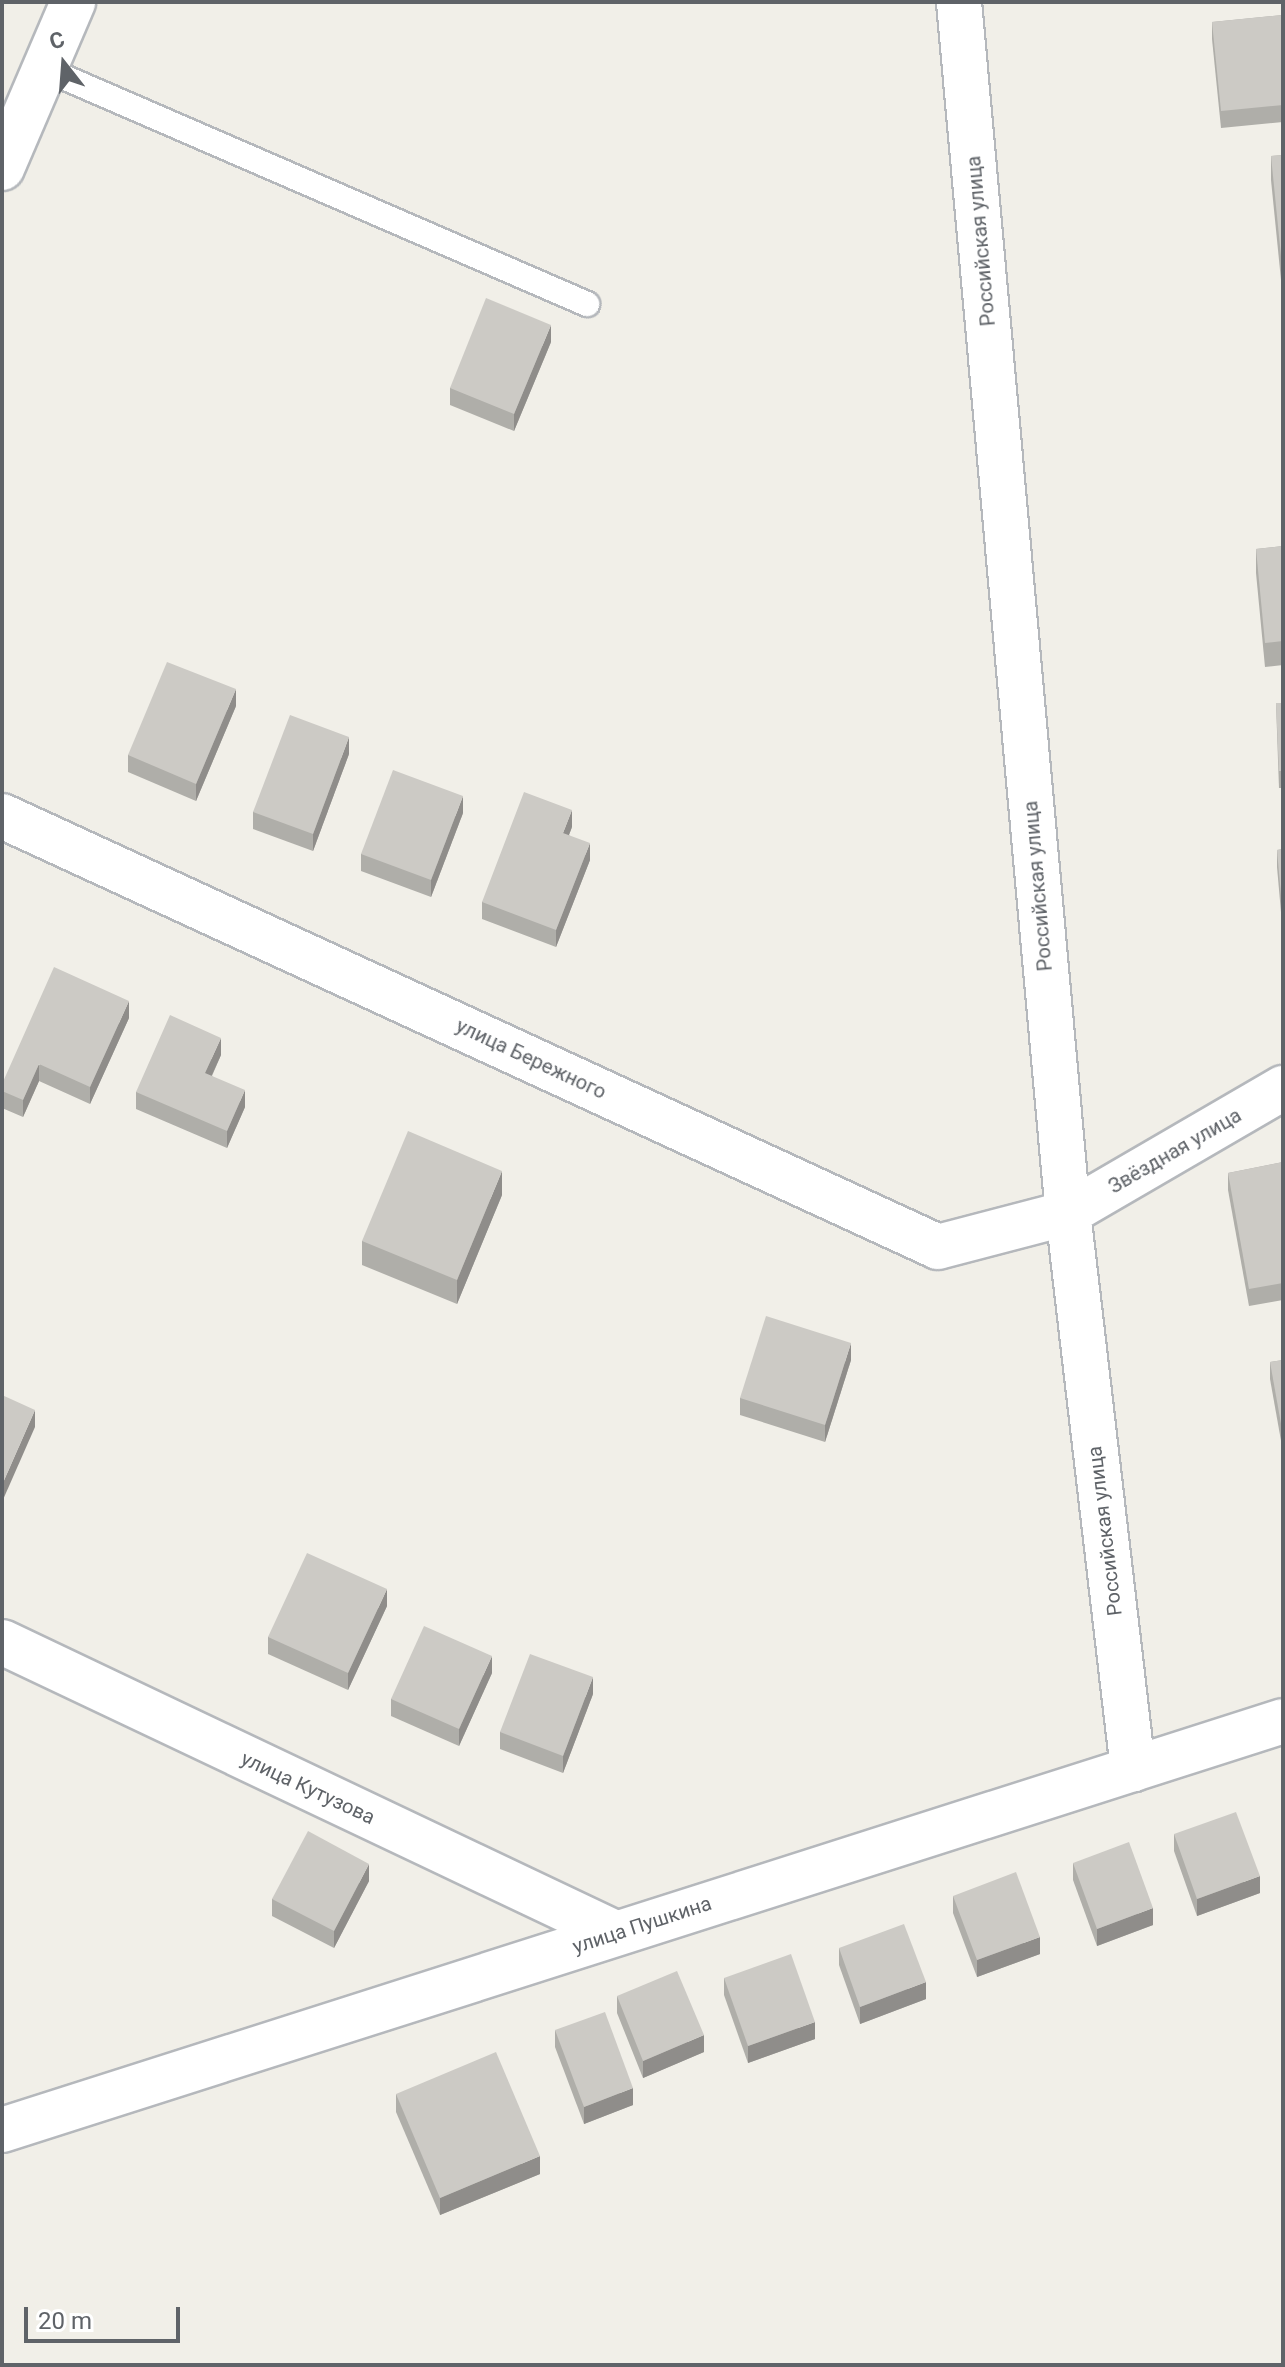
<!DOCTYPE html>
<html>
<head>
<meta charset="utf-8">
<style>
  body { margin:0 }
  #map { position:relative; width:1285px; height:2367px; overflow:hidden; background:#f1efe8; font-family:Roboto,sans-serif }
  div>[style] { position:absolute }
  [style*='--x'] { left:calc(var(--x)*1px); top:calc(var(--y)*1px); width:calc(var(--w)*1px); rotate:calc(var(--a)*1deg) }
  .roads { filter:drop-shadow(2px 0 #b5b8bc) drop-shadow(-2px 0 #b5b8bc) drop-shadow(0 2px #b5b8bc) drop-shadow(0 -2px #b5b8bc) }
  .service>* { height:24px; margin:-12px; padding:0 12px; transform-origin:12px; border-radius:12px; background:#fff }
  .minor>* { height:44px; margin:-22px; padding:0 22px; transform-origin:22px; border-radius:22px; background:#fff }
  .tertiary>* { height:44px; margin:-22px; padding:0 22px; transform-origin:22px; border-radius:22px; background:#fff }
  .wall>* { inset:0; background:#afaea9 }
  .shaded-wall>* { inset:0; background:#8f8d8a }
  .building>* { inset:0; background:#cccac5 }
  span { translate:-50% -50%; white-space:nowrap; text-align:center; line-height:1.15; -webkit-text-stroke:7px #fff; paint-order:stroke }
  .street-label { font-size:20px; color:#5f6368 }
  .frame { position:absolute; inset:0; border:4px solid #5f6368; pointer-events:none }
  .north { position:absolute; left:24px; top:24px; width:80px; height:80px; -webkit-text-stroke:6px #fff; paint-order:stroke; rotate:343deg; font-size:22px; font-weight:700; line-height:32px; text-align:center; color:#5f6368 }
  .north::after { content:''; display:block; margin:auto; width:28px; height:36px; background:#5f6368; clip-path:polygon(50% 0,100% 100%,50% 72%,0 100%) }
  .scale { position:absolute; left:24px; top:2307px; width:156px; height:36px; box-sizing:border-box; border:4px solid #5f6368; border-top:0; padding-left:10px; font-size:24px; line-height:28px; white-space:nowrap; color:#5f6368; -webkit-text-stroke:6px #fff; paint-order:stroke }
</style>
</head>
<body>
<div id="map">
  <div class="roads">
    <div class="service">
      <i style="--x:45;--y:69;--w:591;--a:23.44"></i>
    </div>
    <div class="minor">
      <i style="--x:2;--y:168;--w:181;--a:-66.8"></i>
      <i style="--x:2;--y:816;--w:1030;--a:24.72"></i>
      <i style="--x:938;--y:1247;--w:134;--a:-14.7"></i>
      <i style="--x:1068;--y:1213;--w:249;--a:-30.2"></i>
      <i style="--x:2;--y:1642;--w:679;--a:25.39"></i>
      <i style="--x:2;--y:2130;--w:1187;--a:-17.7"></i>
    </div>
    <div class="tertiary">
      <i style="--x:959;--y:2;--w:1216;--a:84.86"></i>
      <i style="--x:1068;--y:1213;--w:560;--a:83.33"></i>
      <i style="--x:1133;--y:1769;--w:157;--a:-17.7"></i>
    </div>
  </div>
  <div class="wall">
    <i style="clip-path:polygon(1283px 15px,1283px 122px,1221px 128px,1212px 39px,1212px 22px)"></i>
    <i style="clip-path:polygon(1283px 155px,1283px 290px,1282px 290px,1271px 180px,1271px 156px)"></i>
    <i style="clip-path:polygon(551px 342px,514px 431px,450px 405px,450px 388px)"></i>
    <i style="clip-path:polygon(1283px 546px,1283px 665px,1265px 667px,1256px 573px,1256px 549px)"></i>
    <i style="clip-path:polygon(1276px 703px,1283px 703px,1283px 788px,1279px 788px)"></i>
    <i style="clip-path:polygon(236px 706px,196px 801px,128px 772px,128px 755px)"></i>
    <i style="clip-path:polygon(349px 754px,313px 851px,253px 829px,253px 812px)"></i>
    <i style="clip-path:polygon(463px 813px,431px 897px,361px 871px,361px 854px)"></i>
    <i style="clip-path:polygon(572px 827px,569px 835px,590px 860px,556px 947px,482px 919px,482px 902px)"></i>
    <i style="clip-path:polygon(1283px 849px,1283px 935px,1277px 867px,1277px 850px)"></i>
    <i style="clip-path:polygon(129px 1018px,90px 1104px,39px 1081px,23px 1117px,2px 1108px,2px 1084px)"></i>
    <i style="clip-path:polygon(221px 1055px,212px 1076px,245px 1107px,227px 1148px,136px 1109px,136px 1092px)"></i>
    <i style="clip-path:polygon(1283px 1162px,1283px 1300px,1249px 1306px,1228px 1190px,1228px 1173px)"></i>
    <i style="clip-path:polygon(502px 1195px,457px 1304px,362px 1265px,362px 1241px)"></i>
    <i style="clip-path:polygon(851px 1360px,825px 1442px,740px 1415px,740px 1398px)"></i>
    <i style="clip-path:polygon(1283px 1360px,1283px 1452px,1270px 1379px,1270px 1362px)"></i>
    <i style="clip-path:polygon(387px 1606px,348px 1690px,268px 1654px,268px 1637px)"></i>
    <i style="clip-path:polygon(492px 1673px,459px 1746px,391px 1716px,391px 1699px)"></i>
    <i style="clip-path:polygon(593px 1694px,563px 1773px,500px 1749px,500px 1732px)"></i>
    <i style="clip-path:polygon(1174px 1834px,1260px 1893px,1197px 1916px,1174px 1851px)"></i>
    <i style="clip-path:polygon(1073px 1863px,1153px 1925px,1097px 1946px,1073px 1880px)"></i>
    <i style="clip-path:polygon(369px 1881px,334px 1948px,272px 1916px,272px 1899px)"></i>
    <i style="clip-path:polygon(953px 1896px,1040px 1954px,977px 1977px,953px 1913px)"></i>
    <i style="clip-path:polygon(839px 1948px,926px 1999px,860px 2024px,839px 1965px)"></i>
    <i style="clip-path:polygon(724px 1978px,815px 2039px,748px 2063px,724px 1995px)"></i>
    <i style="clip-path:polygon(617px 1996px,704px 2052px,643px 2078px,617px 2013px)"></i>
    <i style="clip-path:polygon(555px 2030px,633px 2105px,584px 2124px,555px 2047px)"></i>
    <i style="clip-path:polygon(396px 2094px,540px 2174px,440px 2215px,396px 2112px)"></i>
  </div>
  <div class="shaded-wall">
    <i style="clip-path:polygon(551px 325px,551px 342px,514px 431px,514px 414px)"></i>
    <i style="clip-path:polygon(236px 689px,236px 706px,196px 801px,196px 784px)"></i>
    <i style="clip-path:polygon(349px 737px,349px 754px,313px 851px,313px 834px)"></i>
    <i style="clip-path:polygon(463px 796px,463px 813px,431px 897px,431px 880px)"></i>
    <i style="clip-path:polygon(572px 810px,572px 827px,563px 850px,563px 833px)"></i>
    <i style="clip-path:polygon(590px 843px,590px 860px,556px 947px,556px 930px)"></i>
    <i style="clip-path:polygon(129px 1001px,129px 1018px,90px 1104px,90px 1087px)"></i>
    <i style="clip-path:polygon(221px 1038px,221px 1055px,205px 1090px,205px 1073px)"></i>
    <i style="clip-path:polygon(39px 1064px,39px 1081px,23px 1117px,23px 1100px)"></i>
    <i style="clip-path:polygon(245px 1090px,245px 1107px,227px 1148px,227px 1131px)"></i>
    <i style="clip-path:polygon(502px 1171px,502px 1195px,457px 1304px,457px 1280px)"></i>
    <i style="clip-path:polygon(851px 1343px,851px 1360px,825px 1442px,825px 1425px)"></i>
    <i style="clip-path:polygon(35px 1410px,35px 1427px,2px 1502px,2px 1485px)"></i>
    <i style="clip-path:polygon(387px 1589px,387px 1606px,348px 1690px,348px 1673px)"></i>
    <i style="clip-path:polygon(492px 1656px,492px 1673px,459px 1746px,459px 1729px)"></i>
    <i style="clip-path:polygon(593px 1677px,593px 1694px,563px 1773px,563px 1756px)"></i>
    <i style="clip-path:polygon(369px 1864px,369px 1881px,334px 1948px,334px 1931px)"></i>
    <i style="clip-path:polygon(1260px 1876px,1260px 1893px,1197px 1916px,1197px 1899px)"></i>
    <i style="clip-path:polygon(1153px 1908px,1153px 1925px,1097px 1946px,1097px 1929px)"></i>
    <i style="clip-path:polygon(1040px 1937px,1040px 1954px,977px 1977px,977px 1960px)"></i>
    <i style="clip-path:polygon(926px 1982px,926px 1999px,860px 2024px,860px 2007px)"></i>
    <i style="clip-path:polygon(815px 2022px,815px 2039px,748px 2063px,748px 2046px)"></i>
    <i style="clip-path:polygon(704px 2035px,704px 2052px,643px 2078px,643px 2061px)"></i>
    <i style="clip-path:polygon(633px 2088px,633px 2105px,584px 2124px,584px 2107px)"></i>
    <i style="clip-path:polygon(540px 2156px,540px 2174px,440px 2215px,440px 2198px)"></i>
  </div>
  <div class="building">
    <i style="clip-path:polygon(1283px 15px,1283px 105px,1221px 111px,1212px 22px)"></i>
    <i style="clip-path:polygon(1283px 155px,1283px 266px,1282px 266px,1271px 156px)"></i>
    <i style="clip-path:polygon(486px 298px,551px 325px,514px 414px,450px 388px)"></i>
    <i style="clip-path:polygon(1283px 546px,1283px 641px,1265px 643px,1256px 549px)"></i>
    <i style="clip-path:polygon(167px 662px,236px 689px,196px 784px,128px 755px)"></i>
    <i style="clip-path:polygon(1276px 703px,1283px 703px,1283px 771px,1279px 771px)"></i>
    <i style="clip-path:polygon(290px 715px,349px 737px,313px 834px,253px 812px)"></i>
    <i style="clip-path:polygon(393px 770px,463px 796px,431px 880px,361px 854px)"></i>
    <i style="clip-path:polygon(524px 792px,572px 810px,563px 833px,590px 843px,556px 930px,482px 902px)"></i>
    <i style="clip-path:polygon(1283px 849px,1283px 918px,1277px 850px)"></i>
    <i style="clip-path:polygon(54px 967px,129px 1001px,90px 1087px,39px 1064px,23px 1100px,2px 1091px,2px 1084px)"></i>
    <i style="clip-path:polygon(170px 1015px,221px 1038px,205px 1073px,245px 1090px,227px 1131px,136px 1092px)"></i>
    <i style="clip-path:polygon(408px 1131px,502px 1171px,457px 1280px,362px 1241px)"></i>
    <i style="clip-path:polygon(1283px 1162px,1283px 1283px,1249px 1289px,1228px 1173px)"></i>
    <i style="clip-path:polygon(766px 1316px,851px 1343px,825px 1425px,740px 1398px)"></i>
    <i style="clip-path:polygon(1283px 1360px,1283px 1435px,1270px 1362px)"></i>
    <i style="clip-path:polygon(2px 1395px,35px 1410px,2px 1485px)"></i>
    <i style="clip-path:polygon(307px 1553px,387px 1589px,348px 1673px,268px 1637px)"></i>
    <i style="clip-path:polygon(424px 1626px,492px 1656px,459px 1729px,391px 1699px)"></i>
    <i style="clip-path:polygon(530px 1654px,593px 1677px,563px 1756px,500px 1732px)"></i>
    <i style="clip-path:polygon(1236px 1812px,1260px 1876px,1197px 1899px,1174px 1834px)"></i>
    <i style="clip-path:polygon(308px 1831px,369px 1864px,334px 1931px,272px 1899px)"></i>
    <i style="clip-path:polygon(1129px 1842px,1153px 1908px,1097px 1929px,1073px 1863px)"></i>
    <i style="clip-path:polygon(1016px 1872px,1040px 1937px,977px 1960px,953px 1896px)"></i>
    <i style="clip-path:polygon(904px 1924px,926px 1982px,860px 2007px,839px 1948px)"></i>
    <i style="clip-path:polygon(791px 1954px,815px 2022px,748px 2046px,724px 1978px)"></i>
    <i style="clip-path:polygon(677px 1971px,704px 2035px,643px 2061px,617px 1996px)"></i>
    <i style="clip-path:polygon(605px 2012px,633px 2088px,584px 2107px,555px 2030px)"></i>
    <i style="clip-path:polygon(496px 2052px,540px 2156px,440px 2198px,396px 2094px)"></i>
  </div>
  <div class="street-label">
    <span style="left:981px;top:241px;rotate:-95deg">Российская улица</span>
    <span style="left:1038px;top:886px;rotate:-95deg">Российская улица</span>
    <span style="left:531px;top:1059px;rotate:25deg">улица Бережного</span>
    <span style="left:1175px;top:1151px;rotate:-30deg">Звёздная улица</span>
    <span style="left:1105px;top:1531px;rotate:-97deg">Российская улица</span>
    <span style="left:308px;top:1788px;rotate:25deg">улица Кутузова</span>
    <span style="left:642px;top:1925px;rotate:-18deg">улица Пушкина</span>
  </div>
  <div class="frame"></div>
  <div class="north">С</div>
  <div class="scale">20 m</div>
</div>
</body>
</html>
